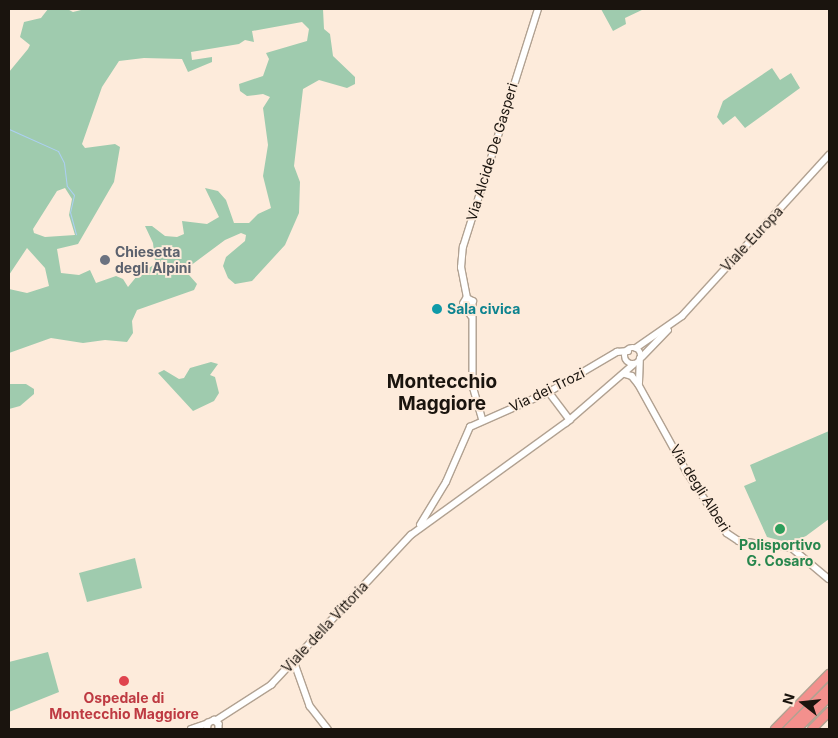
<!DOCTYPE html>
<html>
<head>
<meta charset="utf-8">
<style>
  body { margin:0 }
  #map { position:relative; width:838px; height:738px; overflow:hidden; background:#fdebdb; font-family:Inter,sans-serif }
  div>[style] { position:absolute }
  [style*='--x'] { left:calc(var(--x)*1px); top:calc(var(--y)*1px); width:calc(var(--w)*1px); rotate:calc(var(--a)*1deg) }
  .green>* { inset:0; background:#9fcbae }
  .stream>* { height:1px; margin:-0.5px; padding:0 0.5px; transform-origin:0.5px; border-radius:0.5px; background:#acd0f5 }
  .roads { filter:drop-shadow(1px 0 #b1a191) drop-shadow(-1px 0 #b1a191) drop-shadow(0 1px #b1a191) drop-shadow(0 -1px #b1a191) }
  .secondary>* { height:5.5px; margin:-2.75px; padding:0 2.75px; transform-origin:2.75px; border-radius:2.75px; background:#fff }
  .secondary>.ring { margin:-2.75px; padding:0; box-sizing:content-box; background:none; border:5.5px solid #fff; border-radius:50% }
  .highway>* { height:8px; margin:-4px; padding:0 4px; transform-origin:4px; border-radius:4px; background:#f3908d }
  .dots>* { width:14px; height:14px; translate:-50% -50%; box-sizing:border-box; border:2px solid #fdebdb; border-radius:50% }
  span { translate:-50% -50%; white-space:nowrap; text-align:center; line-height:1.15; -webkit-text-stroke:4px #fdebdb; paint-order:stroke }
  .street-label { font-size:14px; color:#1a140e }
  .worship-label { font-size:14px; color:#5b616d; font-weight:700 }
  .left { translate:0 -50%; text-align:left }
  .culture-label { font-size:14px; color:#0d838f; font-weight:700 }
  .leisure-label { font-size:14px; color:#27864d; font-weight:700 }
  .health-label { font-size:14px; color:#be3a42; font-weight:700 }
  .district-label { font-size:19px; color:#1a140e; font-weight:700 }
  .frame { position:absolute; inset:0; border:10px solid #1a140e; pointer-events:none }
  .north { position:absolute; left:778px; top:678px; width:50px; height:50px; -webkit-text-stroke:4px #fdebdb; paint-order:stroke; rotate:286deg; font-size:14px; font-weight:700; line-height:20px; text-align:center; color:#1a140e }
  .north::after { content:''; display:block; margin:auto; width:18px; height:22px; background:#1a140e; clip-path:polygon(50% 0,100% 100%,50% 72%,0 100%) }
</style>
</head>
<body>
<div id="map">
  <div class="green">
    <i style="clip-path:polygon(evenodd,48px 9px,67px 9px,73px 12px,85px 9px,323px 9px,324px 29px,330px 34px,333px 56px,355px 77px,355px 84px,347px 88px,319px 80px,303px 89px,294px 166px,300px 182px,299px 213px,285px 245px,252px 281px,235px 284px,228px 278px,223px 266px,226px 257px,245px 241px,246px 235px,241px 233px,225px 240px,190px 266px,189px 275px,197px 284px,194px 290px,137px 310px,132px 321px,133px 333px,127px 342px,105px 340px,83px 343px,51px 338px,9px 353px,9px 289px,27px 293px,49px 286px,45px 268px,27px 248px,9px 275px,9px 72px,28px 49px,30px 45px,20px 37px,24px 22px,41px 18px,48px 9px,302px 22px,309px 29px,307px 41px,266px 53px,269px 59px,263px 76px,239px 84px,240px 91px,247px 96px,263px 94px,270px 97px,263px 108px,268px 145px,263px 176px,271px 208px,258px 214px,249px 223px,234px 223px,226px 200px,218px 191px,205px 188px,219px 217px,207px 224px,182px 221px,184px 234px,177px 237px,165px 236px,152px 226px,145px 226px,153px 243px,155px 261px,158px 262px,137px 276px,128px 287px,123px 279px,116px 276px,96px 283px,90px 270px,79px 275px,61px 273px,57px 249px,78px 244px,114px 182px,120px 147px,115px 144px,85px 148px,82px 144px,102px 87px,119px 61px,144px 58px,182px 59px,188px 72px,212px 62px,212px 57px,192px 60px,191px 52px,239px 44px,245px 40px,254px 42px,252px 31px,302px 22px,48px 9px,65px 188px,72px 199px,69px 215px,75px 235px,45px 237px,34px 233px,33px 229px,57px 191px,65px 188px)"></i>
    <i style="clip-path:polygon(601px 9px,644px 9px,625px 18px,626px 24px,613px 31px)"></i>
    <i style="clip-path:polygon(772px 68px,780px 80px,791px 73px,800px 88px,745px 128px,735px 116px,723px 125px,717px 117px,723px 101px)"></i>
    <i style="clip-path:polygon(211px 362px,218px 364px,210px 375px,215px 377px,219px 393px,214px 401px,193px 411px,158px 373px,164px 370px,179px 379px,184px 378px,190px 368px)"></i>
    <i style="clip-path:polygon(9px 384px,26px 384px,34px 389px,34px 394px,20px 406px,9px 409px)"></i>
    <i style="clip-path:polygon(829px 431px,829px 519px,806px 536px,790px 543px,767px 537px,744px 486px,756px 481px,750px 465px)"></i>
    <i style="clip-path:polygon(135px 558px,142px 588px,87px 602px,79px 573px)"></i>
    <i style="clip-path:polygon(48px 652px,59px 692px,9px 712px,9px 662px)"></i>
  </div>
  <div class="stream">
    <i style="--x:9;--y:129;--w:54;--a:24.2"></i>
    <i style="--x:58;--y:151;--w:13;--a:63"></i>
    <i style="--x:64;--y:163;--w:23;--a:83"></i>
    <i style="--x:67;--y:186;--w:11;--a:52"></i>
    <i style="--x:74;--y:195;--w:17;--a:103"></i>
    <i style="--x:70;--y:212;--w:23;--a:75"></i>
  </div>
  <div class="roads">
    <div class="secondary">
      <i style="--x:467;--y:298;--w:31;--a:-101"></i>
      <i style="--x:461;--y:268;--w:21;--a:-85"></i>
      <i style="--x:463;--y:247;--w:250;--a:-72.5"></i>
      <i style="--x:467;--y:298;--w:7;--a:27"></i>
      <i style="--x:473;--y:301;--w:85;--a:90"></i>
      <i style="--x:473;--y:386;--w:35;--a:74"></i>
      <i style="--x:467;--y:298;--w:6;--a:121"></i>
      <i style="--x:464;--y:303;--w:14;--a:60"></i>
      <i class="ring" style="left:625px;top:348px;width:10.5px;height:10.5px"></i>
      <i style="--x:636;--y:348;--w:56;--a:-34.8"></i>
      <i style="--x:682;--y:316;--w:218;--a:-47.6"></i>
      <i style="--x:642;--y:357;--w:37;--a:-46"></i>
      <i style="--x:625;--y:374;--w:7;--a:16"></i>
      <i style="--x:632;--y:376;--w:11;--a:52"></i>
      <i style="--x:639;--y:385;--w:99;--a:61.1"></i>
      <i style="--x:687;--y:472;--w:73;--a:56.7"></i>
      <i style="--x:727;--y:533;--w:14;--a:34"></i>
      <i style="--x:739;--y:541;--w:53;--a:7.5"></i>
      <i style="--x:792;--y:548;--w:48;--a:40"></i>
      <i style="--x:639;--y:383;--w:24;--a:-88"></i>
      <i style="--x:549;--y:392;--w:35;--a:53"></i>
      <i style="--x:420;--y:525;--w:50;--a:-58.8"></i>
      <i style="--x:446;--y:482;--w:60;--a:-66.4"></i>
      <i style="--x:470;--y:427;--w:86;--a:-23.9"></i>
      <i style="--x:549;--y:392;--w:79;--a:-30.5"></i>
      <i style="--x:617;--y:352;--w:11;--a:-5"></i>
      <i style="--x:294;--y:661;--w:48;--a:70.4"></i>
      <i style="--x:310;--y:706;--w:29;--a:52"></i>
      <i style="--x:215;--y:721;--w:67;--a:-32.7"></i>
      <i style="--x:271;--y:685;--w:205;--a:-47"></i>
      <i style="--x:411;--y:535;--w:191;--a:-35.9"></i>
      <i style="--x:566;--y:423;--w:89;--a:-40.9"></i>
      <i style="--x:191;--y:729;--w:18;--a:-19"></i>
      <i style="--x:207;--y:729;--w:6;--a:-81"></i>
      <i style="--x:208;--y:723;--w:7;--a:-27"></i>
      <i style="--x:214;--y:720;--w:6;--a:39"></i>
      <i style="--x:219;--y:724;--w:5;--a:90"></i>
    </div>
    <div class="highway">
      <i style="--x:775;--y:729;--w:77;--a:-45.5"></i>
      <i style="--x:788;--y:729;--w:58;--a:-45"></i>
      <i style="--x:797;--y:729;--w:45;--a:-45"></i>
      <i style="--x:812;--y:729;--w:24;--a:-45"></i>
    </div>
  </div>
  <div class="dots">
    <i style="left:105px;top:260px;background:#6b7280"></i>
    <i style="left:437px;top:309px;background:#0f9aa8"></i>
    <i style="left:780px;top:529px;background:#2e9e5b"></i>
    <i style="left:124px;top:681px;background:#e0444e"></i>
  </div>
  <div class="street-label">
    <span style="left:492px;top:152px;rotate:-73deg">Via Alcide De Gasperi</span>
    <span style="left:752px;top:239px;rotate:-47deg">Viale Europa</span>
    <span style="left:547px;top:390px;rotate:-26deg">Via dei Trozi</span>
    <span style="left:700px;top:488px;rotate:58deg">Via degli Alberi</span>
    <span style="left:325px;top:627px;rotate:-47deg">Viale della Vittoria</span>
  </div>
  <div class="worship-label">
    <span class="left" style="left:115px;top:260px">Chiesetta<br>degli Alpini</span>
  </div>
  <div class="culture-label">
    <span class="left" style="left:447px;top:309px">Sala civica</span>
  </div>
  <div class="leisure-label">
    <span style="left:780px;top:553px">Polisportivo<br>G. Cosaro</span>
  </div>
  <div class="health-label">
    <span style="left:124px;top:706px">Ospedale di<br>Montecchio Maggiore</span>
  </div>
  <div class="district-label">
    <span style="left:442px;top:393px">Montecchio<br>Maggiore</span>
  </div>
  <div class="frame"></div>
  <div class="north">N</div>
</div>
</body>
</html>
